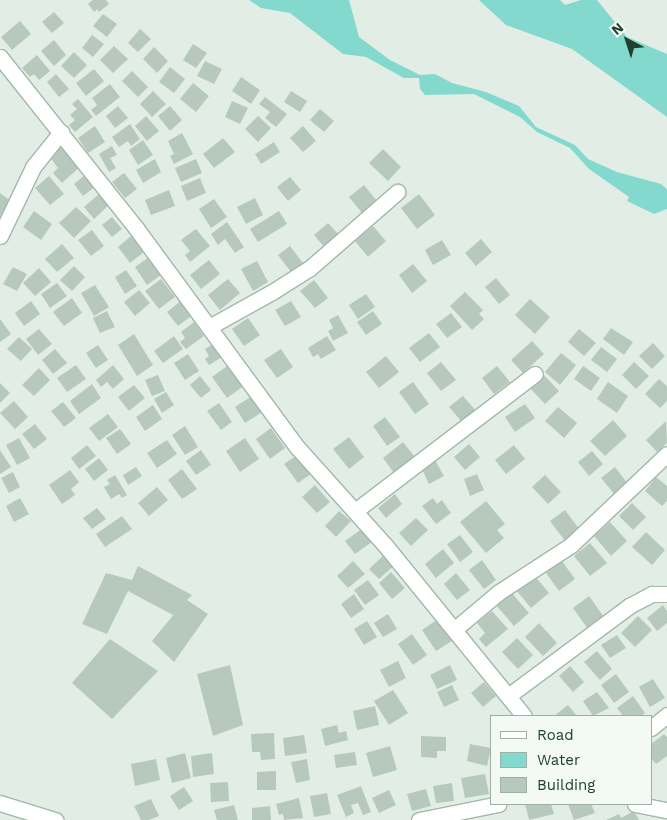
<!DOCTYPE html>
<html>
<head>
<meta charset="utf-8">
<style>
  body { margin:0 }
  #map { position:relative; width:667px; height:820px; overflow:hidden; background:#e2eee5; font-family:"Work Sans",sans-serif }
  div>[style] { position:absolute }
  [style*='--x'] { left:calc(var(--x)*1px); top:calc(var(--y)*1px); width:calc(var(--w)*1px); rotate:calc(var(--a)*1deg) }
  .water>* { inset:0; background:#83d9ce }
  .building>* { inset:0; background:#b7c9bd }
  .roads { filter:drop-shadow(1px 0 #a4b7aa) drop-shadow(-1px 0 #a4b7aa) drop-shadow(0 1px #a4b7aa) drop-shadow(0 -1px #a4b7aa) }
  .minor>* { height:15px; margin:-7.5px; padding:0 7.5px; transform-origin:7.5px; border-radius:7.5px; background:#fff }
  span { translate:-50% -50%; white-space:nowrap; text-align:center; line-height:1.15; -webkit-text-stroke:4.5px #f3faf4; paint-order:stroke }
  .legend { position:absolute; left:490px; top:715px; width:162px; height:90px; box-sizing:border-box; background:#f3faf4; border:1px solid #9eb0a5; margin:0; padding:6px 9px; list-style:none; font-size:15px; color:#1f412e }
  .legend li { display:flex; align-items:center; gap:10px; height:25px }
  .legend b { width:25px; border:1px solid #9eb0a5 }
  .north { position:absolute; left:602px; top:15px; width:50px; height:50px; -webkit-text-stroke:4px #f3faf4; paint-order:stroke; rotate:320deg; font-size:14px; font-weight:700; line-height:20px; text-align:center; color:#1f412e }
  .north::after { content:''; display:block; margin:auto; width:18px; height:22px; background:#1f412e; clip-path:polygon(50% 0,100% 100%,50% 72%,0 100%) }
</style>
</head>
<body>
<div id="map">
  <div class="water">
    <i style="clip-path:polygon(249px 0,349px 0,359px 37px,390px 60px,420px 75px,435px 74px,452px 83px,486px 92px,519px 106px,536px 127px,575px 145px,588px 159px,617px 172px,661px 184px,667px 189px,667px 209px,654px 214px,627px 201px,629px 197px,589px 169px,570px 148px,537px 132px,520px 117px,474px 94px,425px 95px,420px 89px,419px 78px,404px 78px,366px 57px,343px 54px,290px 13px,261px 8px)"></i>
    <i style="clip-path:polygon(479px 0,560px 0,565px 5px,581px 0,597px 0,627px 37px,667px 54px,667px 117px,572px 49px,506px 25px)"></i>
  </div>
  <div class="building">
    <i style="clip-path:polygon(93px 0,106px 0,109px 4px,99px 12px,97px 9px,94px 12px,88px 4px)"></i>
    <i style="clip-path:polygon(54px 12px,64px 23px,52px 33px,42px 22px)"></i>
    <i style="clip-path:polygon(103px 14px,117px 24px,107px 37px,93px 26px)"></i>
    <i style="clip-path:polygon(20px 21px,31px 34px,12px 50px,1px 37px)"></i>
    <i style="clip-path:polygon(140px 29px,151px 39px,138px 52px,128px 43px)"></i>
    <i style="clip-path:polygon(92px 35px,104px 44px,93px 57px,82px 48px)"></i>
    <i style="clip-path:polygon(54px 40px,66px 55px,54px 66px,41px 51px)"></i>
    <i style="clip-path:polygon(193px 44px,207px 53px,196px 68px,183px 60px)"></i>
    <i style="clip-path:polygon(114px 46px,128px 59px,113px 73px,100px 60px)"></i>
    <i style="clip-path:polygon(154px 47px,168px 61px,157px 73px,143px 59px)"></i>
    <i style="clip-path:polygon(74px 52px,87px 65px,74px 78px,61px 66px)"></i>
    <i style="clip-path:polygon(37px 55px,50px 71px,39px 80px,34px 74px,30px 77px,22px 68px)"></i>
    <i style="clip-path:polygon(205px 61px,222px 69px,214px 84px,197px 76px)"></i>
    <i style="clip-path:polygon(170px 67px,185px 79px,174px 93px,159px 82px)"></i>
    <i style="clip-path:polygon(94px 69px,104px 81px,86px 96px,76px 83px)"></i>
    <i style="clip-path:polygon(132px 71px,148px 87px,138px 97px,122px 81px)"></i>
    <i style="clip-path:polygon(56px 74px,69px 89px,59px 97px,47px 82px)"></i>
    <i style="clip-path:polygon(241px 77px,260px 90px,251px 104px,232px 91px)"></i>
    <i style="clip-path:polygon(193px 83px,209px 96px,196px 112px,180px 99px)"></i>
    <i style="clip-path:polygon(110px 84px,120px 97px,96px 116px,91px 110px,97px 105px,92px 98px)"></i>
    <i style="clip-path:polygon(153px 91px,166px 104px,152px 117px,140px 104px)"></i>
    <i style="clip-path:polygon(291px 91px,307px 101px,300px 112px,284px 102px)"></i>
    <i style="clip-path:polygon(265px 97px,287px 114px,276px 127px,265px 118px,270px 112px,259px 104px)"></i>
    <i style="clip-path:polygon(78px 99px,93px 117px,75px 132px,69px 125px,75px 120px,70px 115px,77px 109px,72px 104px)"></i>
    <i style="clip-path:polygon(232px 101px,248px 108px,240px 124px,225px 117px)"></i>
    <i style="clip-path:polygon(118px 106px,128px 118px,115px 128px,106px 116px)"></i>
    <i style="clip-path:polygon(170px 106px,182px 120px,170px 131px,158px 116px)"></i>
    <i style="clip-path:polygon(320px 109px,334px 121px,324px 132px,310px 120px)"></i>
    <i style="clip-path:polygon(146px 116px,159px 131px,147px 141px,135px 126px)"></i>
    <i style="clip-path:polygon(258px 116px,271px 128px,258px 142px,245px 129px)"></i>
    <i style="clip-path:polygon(130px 124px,140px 139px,131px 146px,128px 141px,119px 147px,112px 137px)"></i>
    <i style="clip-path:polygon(95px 126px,105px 142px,88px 153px,78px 138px)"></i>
    <i style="clip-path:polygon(303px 126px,316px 141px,303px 152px,290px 138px)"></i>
    <i style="clip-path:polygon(182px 133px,193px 154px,174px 164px,170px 156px,174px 154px,168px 141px)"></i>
    <i style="clip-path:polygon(223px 138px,235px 152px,214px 168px,203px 154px)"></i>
    <i style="clip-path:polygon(143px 140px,153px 155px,138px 165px,129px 150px)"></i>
    <i style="clip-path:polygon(274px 142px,280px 152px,261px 164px,255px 154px)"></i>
    <i style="clip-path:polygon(63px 144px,82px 165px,62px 183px,53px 173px,58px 168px,49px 156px)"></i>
    <i style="clip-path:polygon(112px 146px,117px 155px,110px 158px,116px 168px,109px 172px,99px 154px)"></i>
    <i style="clip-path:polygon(383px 149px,401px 167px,388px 181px,369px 163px)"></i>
    <i style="clip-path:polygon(155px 159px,161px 172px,143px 183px,136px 170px)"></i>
    <i style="clip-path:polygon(196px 159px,202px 173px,181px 182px,175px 168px)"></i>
    <i style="clip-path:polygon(124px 173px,137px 189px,125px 198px,112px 182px)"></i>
    <i style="clip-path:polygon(86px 174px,96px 186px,83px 196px,74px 184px)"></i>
    <i style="clip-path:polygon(49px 176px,64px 194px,50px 205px,35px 188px)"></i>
    <i style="clip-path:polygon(290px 177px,301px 190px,288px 201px,277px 187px)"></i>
    <i style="clip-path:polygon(200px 178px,206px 193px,187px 201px,181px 186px)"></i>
    <i style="clip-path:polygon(364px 185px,377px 201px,362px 213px,349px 197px)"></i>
    <i style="clip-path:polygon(169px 190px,175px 206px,151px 215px,145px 200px)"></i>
    <i style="clip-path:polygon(0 193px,12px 202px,2px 216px,0 215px)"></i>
    <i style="clip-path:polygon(99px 194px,109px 205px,94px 219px,84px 207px)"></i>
    <i style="clip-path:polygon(419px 194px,435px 215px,417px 229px,401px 208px)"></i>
    <i style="clip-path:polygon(255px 198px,263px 215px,246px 224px,237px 207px)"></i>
    <i style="clip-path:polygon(214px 199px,227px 217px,211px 228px,199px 209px)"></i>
    <i style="clip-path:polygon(76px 207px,91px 221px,74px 238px,59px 223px)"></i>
    <i style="clip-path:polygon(34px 211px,52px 224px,41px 240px,23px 227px)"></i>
    <i style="clip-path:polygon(279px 211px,287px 224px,258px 242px,250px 229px)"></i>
    <i style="clip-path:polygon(112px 217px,122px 229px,112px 237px,102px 225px)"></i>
    <i style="clip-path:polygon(227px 222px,244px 247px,235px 253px,225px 239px,218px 245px,211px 234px)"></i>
    <i style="clip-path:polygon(328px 223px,340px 236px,325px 248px,314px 235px)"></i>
    <i style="clip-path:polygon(373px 226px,386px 241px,368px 257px,355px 241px)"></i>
    <i style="clip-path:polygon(196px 229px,210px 246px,190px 262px,185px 255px,190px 251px,181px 240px)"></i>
    <i style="clip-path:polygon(92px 230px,104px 246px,91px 256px,78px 240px)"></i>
    <i style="clip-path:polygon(131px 236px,144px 252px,130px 263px,118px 247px)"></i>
    <i style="clip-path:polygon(481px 239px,492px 252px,476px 266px,465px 253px)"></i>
    <i style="clip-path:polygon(442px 240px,451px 255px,433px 265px,425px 250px)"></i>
    <i style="clip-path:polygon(62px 244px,74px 258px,57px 272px,45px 259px)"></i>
    <i style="clip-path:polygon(290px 246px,303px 263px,291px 272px,278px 255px)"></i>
    <i style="clip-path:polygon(149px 257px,161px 275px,147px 285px,135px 267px)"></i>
    <i style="clip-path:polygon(209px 260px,220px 274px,201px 289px,190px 275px)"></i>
    <i style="clip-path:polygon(257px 261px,268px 282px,253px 291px,241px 269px)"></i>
    <i style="clip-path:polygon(413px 264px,427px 281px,412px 293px,399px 275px)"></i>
    <i style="clip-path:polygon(74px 266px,85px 277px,72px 291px,60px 280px)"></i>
    <i style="clip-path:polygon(13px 267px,27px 274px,17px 291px,3px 284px)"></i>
    <i style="clip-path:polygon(39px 268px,51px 282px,35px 296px,23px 283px)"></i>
    <i style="clip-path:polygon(126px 270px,137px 286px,125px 294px,115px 277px)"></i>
    <i style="clip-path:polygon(496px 278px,510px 295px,499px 304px,485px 287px)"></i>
    <i style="clip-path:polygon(161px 279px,175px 297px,159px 309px,145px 291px)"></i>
    <i style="clip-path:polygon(228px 279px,240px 293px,220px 310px,208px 295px)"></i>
    <i style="clip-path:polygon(314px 280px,328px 298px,315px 308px,300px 291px)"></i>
    <i style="clip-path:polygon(57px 283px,67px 296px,50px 308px,41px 294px)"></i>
    <i style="clip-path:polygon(95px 285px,109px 307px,94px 316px,81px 293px)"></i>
    <i style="clip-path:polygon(139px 290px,150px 303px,135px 316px,124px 302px)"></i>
    <i style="clip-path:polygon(465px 292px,483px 310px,479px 314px,484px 319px,472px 330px,450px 306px)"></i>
    <i style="clip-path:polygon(366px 294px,375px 307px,358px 319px,349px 305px)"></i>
    <i style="clip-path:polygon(72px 298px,82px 313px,64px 326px,53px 312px)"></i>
    <i style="clip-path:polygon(183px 299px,194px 314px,178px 326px,167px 312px)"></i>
    <i style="clip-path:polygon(530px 299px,550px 317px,535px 334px,515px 315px)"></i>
    <i style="clip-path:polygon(31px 301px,40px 314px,24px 326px,15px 313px)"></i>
    <i style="clip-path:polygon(291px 301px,301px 317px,285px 326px,275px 310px)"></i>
    <i style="clip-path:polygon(107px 311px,115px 327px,100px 333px,93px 318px)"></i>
    <i style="clip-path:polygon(373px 311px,382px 324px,366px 335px,357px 322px)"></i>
    <i style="clip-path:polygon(451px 313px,462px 327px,447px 338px,436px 324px)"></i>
    <i style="clip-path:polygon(338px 315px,348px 333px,333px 341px,328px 331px,333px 328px,329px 320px)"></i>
    <i style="clip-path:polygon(248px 318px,260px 335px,244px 346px,232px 329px)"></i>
    <i style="clip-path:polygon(0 319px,11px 334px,0 342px)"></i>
    <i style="clip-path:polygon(194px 322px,204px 336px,186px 349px,180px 342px,185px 338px,181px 332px)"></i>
    <i style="clip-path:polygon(611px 328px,633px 342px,624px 355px,603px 339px)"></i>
    <i style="clip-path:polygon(39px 329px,52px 344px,38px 355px,26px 339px)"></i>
    <i style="clip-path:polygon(579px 329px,596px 343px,584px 356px,568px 342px)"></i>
    <i style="clip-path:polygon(429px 333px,440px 347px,420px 362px,409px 348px)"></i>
    <i style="clip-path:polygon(134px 334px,153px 365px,137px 376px,118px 345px)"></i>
    <i style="clip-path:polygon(174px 336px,183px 349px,163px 363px,154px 351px)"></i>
    <i style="clip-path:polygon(327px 336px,336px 350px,321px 359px,318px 354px,313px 357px,308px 348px)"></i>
    <i style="clip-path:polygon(19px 337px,32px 349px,21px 361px,7px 349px)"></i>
    <i style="clip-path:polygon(532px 341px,544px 354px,523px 373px,511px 360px)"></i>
    <i style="clip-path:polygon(653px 343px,665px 356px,652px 369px,639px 356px)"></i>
    <i style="clip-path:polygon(213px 344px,222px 357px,209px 365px,205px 359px,209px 356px,205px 349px)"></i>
    <i style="clip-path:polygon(98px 345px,108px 360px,96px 368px,86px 353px)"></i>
    <i style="clip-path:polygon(601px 347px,617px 359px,607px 372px,591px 360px)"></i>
    <i style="clip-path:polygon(55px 349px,67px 363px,53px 374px,42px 360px)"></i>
    <i style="clip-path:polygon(281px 349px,293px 367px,277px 378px,264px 360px)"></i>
    <i style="clip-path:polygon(561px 353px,576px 365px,560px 385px,545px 372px)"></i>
    <i style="clip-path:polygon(188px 354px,199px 371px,185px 380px,174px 363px)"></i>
    <i style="clip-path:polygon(386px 356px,399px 372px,379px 388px,366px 372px)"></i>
    <i style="clip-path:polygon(441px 362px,456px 380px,441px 391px,427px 373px)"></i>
    <i style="clip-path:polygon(634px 362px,649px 376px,636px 389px,622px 375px)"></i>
    <i style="clip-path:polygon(230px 364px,245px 385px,227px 398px,212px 377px)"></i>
    <i style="clip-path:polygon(76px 365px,86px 379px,67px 392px,57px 378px)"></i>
    <i style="clip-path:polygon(113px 365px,124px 379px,113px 389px,107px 382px,101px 387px,96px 380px)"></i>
    <i style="clip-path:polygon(497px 366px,510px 382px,494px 394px,482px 378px)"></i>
    <i style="clip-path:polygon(583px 366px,600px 378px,591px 391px,574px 379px)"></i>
    <i style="clip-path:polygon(39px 368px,50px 380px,34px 396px,22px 385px)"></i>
    <i style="clip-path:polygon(543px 374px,559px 391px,545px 404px,529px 387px)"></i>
    <i style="clip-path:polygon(158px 375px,165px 391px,152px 396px,145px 380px)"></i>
    <i style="clip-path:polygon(200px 376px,211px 390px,201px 398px,190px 385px)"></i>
    <i style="clip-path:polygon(659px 379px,667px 386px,667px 401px,660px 408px,645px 394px)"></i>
    <i style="clip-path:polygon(413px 382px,429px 404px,415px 414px,399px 392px)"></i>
    <i style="clip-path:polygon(608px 382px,628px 396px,617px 413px,597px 399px)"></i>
    <i style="clip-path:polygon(0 383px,10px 393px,0 403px)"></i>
    <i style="clip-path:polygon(92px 384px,101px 398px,79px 414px,70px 401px)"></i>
    <i style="clip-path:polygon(134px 385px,145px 398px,129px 411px,118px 397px)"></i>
    <i style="clip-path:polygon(166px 392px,174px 405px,162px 413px,154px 399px)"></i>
    <i style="clip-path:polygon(252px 396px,262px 412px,245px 423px,235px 407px)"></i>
    <i style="clip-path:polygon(463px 396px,476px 411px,462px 422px,449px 407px)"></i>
    <i style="clip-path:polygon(14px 401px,28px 417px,15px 429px,0 413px)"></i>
    <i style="clip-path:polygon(63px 402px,76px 418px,64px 427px,51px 411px)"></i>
    <i style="clip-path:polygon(219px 403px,232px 422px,221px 430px,207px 411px)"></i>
    <i style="clip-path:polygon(525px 404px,535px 418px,515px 432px,505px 417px)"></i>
    <i style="clip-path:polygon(153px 405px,162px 419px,145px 431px,136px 417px)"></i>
    <i style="clip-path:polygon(558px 407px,577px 423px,564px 438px,545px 421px)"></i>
    <i style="clip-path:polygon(108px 414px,118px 427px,99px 441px,89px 428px)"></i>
    <i style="clip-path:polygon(385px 417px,400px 437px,387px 446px,373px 426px)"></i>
    <i style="clip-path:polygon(613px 420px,627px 436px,605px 456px,590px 441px)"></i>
    <i style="clip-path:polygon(666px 421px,667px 443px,657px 452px,646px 440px)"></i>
    <i style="clip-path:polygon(35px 424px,47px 439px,34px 449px,22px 434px)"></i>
    <i style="clip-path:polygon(185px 426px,198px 447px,185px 455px,172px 435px)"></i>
    <i style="clip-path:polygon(271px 428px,285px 448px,270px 459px,256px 439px)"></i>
    <i style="clip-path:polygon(120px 429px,131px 444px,117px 454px,106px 438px)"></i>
    <i style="clip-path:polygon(349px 437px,364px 457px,349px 469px,333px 449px)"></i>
    <i style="clip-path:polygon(19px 438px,30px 458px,17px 465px,6px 445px)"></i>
    <i style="clip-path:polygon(245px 438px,259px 459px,240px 472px,226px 451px)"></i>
    <i style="clip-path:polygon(167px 440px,177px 454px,157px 468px,147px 453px)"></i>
    <i style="clip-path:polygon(403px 442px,415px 457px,394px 473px,383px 458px)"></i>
    <i style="clip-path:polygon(469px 444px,480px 457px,465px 470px,454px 457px)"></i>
    <i style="clip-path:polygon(87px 445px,96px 456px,79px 469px,71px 458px)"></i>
    <i style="clip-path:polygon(514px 445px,525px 459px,506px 474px,495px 460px)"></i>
    <i style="clip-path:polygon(0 450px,11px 467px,0 474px)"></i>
    <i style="clip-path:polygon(201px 450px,211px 465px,196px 475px,186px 461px)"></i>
    <i style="clip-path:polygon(592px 451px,603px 464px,589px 476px,578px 462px)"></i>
    <i style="clip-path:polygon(297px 455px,311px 474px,298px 483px,284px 464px)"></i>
    <i style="clip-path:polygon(99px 458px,108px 470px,94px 481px,85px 469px)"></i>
    <i style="clip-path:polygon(435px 460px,444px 476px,429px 484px,421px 467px)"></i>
    <i style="clip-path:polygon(136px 467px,142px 476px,128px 485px,123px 475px)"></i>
    <i style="clip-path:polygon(615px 467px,628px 484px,615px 495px,601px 478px)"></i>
    <i style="clip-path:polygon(182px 469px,197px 489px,182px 499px,168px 480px)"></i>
    <i style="clip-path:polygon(70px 470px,79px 482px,71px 489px,75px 495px,62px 504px,49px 485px)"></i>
    <i style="clip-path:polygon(13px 472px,20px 487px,9px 493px,1px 478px)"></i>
    <i style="clip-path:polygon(477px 474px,484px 490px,470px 496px,464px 479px)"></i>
    <i style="clip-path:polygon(115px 475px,127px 495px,122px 498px,119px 494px,111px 499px,104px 487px,110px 484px,107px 480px)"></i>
    <i style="clip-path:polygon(545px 475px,561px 492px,548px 504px,532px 487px)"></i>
    <i style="clip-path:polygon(656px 477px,667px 486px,667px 501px,662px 506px,645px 491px)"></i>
    <i style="clip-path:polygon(315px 485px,330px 502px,317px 513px,302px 497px)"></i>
    <i style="clip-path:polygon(157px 487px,168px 500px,149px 516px,138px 503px)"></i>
    <i style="clip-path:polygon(395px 494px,402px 504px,386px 518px,378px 508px)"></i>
    <i style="clip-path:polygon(20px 498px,29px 514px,14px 522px,6px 506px)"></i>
    <i style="clip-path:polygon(433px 498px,437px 504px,442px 500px,451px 513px,436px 524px,422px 506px)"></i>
    <i style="clip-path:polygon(486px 501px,505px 524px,497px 530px,504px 538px,486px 553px,460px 522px)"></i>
    <i style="clip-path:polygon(632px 503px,646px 517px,633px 530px,619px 516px)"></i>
    <i style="clip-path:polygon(97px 508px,106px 519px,92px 529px,83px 518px)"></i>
    <i style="clip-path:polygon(565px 510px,580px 530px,565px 541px,550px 521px)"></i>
    <i style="clip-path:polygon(339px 511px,351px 521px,336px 537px,325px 526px)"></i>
    <i style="clip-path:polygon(122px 516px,132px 529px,105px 547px,96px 534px)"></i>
    <i style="clip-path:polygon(416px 518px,428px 530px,411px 546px,399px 533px)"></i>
    <i style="clip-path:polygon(610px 522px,627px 541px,611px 556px,594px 536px)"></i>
    <i style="clip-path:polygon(363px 528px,373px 541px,355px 554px,345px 541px)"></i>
    <i style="clip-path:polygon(646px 532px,665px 550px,652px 565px,632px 547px)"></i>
    <i style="clip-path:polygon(460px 535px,473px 552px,460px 562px,447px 544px)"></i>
    <i style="clip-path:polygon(590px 543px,607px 563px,590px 576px,574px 556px)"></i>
    <i style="clip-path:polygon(443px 549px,454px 563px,436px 578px,425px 564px)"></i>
    <i style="clip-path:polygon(385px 554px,395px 565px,379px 579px,369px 569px)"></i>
    <i style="clip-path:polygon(482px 560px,496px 580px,484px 589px,469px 570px)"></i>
    <i style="clip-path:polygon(353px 561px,365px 574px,348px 588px,337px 576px)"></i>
    <i style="clip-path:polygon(562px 561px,575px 579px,559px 591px,546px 573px)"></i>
    <i style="clip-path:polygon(138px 566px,192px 595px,187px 600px,208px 614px,174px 662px,152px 641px,179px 608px,173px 615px,128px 591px,107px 634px,82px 624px,106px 573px,132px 580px)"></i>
    <i style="clip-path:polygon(391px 572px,405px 588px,392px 599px,379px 583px)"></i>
    <i style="clip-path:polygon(456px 573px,470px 590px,457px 600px,444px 584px)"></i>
    <i style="clip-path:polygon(534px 575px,549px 593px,531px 608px,516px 590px)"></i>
    <i style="clip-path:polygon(368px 580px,379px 595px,365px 605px,354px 590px)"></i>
    <i style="clip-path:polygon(510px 591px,529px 613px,514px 626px,495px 604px)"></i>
    <i style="clip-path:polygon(354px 594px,364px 609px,351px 618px,341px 604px)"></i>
    <i style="clip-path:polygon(589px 596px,604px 617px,588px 629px,573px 608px)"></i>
    <i style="clip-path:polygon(663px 605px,667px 611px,667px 623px,657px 631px,647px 618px)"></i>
    <i style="clip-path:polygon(492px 611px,508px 629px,486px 647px,479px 639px,485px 633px,477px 623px)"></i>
    <i style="clip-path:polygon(388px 614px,397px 629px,383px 637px,374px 623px)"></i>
    <i style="clip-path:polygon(638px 616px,652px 630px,635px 647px,621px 633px)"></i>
    <i style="clip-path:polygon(438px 619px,452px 641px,436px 651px,422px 630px)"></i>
    <i style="clip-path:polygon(367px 621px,377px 637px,364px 645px,354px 629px)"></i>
    <i style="clip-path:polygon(539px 623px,557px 643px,543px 656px,525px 637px)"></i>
    <i style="clip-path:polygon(412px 634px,427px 655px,413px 665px,398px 644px)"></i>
    <i style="clip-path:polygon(617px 635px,626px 648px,610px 658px,601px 645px)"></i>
    <i style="clip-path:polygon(517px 638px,533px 655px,518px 669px,502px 652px)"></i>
    <i style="clip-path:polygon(110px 639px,158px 671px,112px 719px,72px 683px)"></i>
    <i style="clip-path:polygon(597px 651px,612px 669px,600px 680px,584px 662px)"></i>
    <i style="clip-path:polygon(398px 661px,406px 678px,389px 687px,380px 670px)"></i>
    <i style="clip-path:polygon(230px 665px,243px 725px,213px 736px,197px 674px)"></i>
    <i style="clip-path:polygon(450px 665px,457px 680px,437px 689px,430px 675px)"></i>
    <i style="clip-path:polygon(570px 666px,584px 682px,573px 692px,559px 676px)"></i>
    <i style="clip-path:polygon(616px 674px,629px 692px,614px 703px,601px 685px)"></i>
    <i style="clip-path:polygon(653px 679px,665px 698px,650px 707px,639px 687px)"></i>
    <i style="clip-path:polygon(484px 682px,496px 696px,483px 707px,471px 693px)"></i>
    <i style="clip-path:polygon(452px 685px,459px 700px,444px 707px,437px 692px)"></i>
    <i style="clip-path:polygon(393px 690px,408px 713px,389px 725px,374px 701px)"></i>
    <i style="clip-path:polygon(597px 692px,609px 708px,593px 716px,583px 701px)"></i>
    <i style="clip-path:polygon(633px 696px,645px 713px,641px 716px,623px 716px,617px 708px)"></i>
    <i style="clip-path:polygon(568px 705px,577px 716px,554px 716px)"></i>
    <i style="clip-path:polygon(375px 706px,379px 725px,357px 730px,353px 711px)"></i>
    <i style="clip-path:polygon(337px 725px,339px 733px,346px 731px,348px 740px,325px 746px,321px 729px)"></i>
    <i style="clip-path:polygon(274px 733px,275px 759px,261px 760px,260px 752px,252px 752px,251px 734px)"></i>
    <i style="clip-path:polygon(664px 734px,667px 737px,667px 756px,656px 764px,651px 758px,651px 744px)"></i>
    <i style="clip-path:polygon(304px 735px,307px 753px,285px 756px,283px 738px)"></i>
    <i style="clip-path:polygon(421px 736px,446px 737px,446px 751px,437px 751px,437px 758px,421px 757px)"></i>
    <i style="clip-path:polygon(470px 744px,491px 748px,487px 766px,467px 761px)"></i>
    <i style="clip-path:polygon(390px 746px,397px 770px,373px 777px,366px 753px)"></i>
    <i style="clip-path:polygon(355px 752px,357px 765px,336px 768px,334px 755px)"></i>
    <i style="clip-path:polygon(185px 753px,191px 778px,172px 783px,166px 758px)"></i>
    <i style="clip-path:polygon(212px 753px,214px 774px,193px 777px,191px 756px)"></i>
    <i style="clip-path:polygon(156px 759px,160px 780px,135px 786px,131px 764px)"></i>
    <i style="clip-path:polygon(307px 759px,310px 780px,296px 783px,291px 762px)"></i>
    <i style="clip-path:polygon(276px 771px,276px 790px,257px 790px,257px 772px)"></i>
    <i style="clip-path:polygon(485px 774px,489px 794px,465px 798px,461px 778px)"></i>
    <i style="clip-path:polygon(228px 782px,229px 801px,211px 802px,210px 783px)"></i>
    <i style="clip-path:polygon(452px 783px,454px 801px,436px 803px,433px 786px)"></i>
    <i style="clip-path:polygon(361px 786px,371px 812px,363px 815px,358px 803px,351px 805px,354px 813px,346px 817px,337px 795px)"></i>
    <i style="clip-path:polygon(184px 787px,193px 801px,179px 810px,170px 796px)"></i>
    <i style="clip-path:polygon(426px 789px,431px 806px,412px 811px,407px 794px)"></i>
    <i style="clip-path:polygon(389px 790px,396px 805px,379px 813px,372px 798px)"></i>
    <i style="clip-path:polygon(327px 793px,331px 814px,314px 817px,310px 796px)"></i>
    <i style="clip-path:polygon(299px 798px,303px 818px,284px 820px,283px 814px,279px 815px,276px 804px)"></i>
    <i style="clip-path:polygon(151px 799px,159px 816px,149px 820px,141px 820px,134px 806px)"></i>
    <i style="clip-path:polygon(525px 804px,551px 804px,554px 814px,529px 820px)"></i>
    <i style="clip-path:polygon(568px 804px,591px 804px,595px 813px,574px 820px)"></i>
    <i style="clip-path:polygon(234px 805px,238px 820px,217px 820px,214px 810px)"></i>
    <i style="clip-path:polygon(270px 806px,271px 820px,252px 820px,252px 808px)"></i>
    <i style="clip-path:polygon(634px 811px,639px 820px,606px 820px,619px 814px,621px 818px)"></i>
  </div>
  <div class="roads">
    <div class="minor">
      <i style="--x:0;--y:57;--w:218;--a:51.5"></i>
      <i style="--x:136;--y:228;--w:272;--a:53.7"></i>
      <i style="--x:297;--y:447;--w:132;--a:48.1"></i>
      <i style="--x:385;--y:545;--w:220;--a:50.9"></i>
      <i style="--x:0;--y:236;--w:76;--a:-64.4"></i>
      <i style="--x:33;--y:167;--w:45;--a:-51.3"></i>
      <i style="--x:209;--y:327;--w:72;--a:-29.1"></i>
      <i style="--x:272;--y:292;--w:45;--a:-32.3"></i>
      <i style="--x:310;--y:268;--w:116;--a:-41.1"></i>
      <i style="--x:355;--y:511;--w:226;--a:-37.3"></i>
      <i style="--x:455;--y:629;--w:57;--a:-40.1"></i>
      <i style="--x:499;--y:592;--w:86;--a:-33.1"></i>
      <i style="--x:571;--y:545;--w:132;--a:-43.5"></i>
      <i style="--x:508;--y:696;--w:151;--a:-36.6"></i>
      <i style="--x:629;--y:606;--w:26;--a:-28"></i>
      <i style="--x:652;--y:594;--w:15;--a:0"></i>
      <i style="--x:651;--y:728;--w:21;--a:-39"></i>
      <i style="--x:0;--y:803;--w:58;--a:17.2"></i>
      <i style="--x:635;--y:804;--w:33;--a:11"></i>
      <i style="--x:419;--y:820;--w:81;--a:-11.4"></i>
    </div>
  </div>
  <ul class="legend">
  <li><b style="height:6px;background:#fff"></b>Road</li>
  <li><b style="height:14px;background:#83d9ce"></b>Water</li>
  <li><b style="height:14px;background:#b7c9bd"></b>Building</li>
  </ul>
  <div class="north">N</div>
</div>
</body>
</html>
